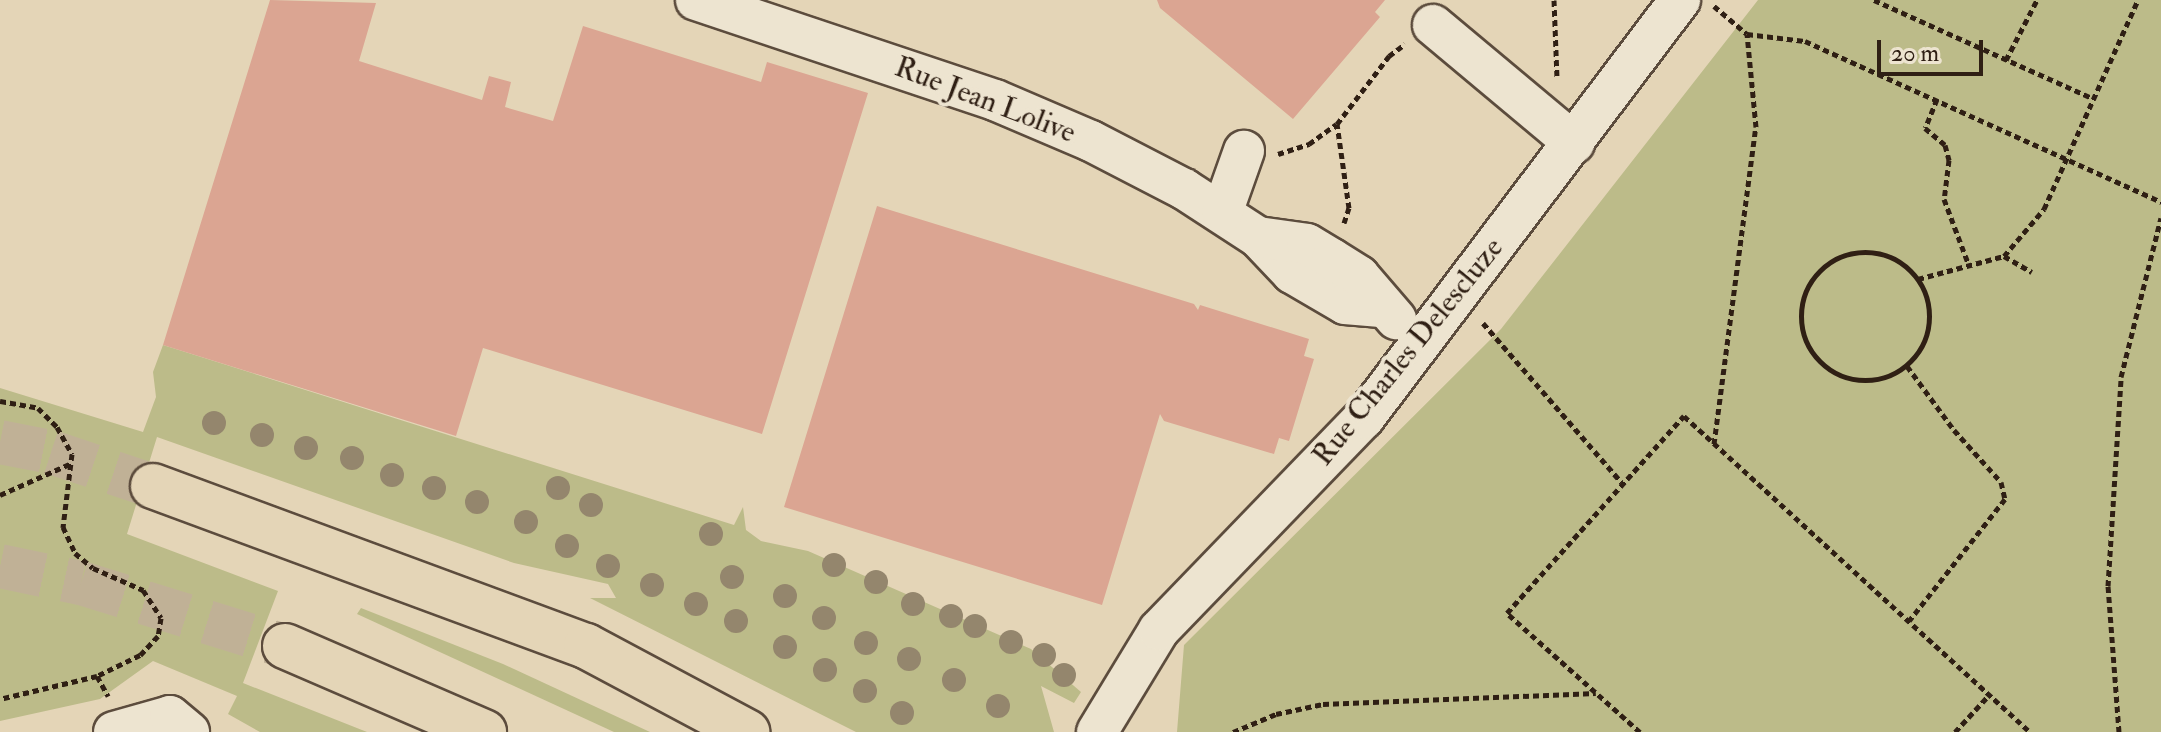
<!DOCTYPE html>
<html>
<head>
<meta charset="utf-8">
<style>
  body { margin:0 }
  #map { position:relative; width:2161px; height:732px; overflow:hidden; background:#e4d5b7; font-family:"IM FELL Double Pica",serif }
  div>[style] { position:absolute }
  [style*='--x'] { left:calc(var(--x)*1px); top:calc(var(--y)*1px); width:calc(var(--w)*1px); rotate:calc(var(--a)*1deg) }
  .green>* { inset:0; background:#bcbb89 }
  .building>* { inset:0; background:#dba592 }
  .highway-tunnel>* { height:44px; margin-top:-22px; transform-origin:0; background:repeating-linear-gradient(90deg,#c0b196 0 44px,transparent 0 66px) }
  .path>* { height:5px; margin-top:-2.5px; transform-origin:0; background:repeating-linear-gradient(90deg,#2f1f14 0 6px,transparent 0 10px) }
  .path>.ring { margin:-2.5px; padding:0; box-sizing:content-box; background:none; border:5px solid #2f1f14; border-radius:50% }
  .roads { filter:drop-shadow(2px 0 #5c4c3d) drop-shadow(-2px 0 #5c4c3d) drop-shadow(0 2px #5c4c3d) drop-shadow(0 -2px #5c4c3d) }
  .minor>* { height:40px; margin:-20px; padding:0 20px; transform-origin:20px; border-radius:20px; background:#ede4d0 }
  .highway>* { height:44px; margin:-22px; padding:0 22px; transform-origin:22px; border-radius:22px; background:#e4d5b7 }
  .trees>* { width:24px; height:24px; margin:-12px; border-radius:50%; background:#94866d }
  span { translate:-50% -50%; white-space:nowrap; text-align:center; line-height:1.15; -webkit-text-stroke:8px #ede4d0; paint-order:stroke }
  .street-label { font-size:30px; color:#2f1f14 }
  .scale { position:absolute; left:1877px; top:40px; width:106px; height:36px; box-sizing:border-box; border:4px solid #2f1f14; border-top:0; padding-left:10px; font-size:24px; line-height:28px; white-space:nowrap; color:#2f1f14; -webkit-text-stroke:6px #ede4d0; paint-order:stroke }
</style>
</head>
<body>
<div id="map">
  <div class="green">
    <i style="clip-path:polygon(1758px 0,2161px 0,2161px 732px,1177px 732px,1184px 645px,1501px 329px)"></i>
    <i style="clip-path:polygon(163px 345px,734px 525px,743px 507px,746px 530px,761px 541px,808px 551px,1031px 649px,1081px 692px,1074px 703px,1041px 686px,1054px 732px,856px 732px,590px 598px,616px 598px,608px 584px,514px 563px,157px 437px,127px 534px,278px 591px,243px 683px,367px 732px,260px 732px,228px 714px,237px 696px,153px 661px,100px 699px,0 721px,0 388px,143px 432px,156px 397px,153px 372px)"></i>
    <i style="clip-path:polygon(361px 608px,503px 664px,650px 732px,614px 732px,357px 614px)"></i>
  </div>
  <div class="building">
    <i style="clip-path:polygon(270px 0,376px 3px,359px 61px,482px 100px,489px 76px,511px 82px,505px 107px,553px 121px,583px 26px,761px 82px,767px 62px,868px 93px,762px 434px,483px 348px,456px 436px,163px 345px)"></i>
    <i style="clip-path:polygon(1157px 0,1385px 0,1375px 12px,1380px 17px,1293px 119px,1160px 8px)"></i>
    <i style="clip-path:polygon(877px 206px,1194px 304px,1198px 310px,1200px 305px,1309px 339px,1304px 356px,1314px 359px,1289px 441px,1279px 438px,1274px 454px,1164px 421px,1160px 414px,1102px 605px,784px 507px)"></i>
  </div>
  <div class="highway-tunnel">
    <i style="--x:0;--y:442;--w:52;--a:11.1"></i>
    <i style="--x:51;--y:452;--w:108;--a:18.4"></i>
    <i style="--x:0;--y:566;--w:83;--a:11.9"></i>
    <i style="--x:81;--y:583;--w:214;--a:17.2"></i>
  </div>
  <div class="path">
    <i style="--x:1554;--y:0;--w:79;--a:87.8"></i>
    <i style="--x:1874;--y:0;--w:239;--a:24.2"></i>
    <i style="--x:1714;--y:6;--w:43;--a:40.3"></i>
    <i style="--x:2006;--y:60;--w:68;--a:-62.7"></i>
    <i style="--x:1937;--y:99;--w:31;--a:112"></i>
    <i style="--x:1925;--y:128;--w:26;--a:40"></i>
    <i style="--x:1945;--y:145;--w:16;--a:75"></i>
    <i style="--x:1949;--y:160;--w:39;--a:97"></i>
    <i style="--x:1944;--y:199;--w:68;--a:69.4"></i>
    <i style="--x:1278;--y:154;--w:33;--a:-18"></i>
    <i style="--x:1309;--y:144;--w:34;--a:-36"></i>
    <i style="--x:1344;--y:223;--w:16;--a:-72"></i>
    <i style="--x:1349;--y:208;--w:85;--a:-98.1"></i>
    <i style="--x:1337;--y:124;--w:86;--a:-52.6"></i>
    <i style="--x:1389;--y:56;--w:20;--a:-37"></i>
    <i class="ring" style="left:1801px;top:252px;width:123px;height:123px"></i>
    <i style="--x:2004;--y:256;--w:62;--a:-49.6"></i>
    <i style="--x:2044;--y:209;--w:229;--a:-65.8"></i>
    <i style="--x:1918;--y:279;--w:89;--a:-15"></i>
    <i style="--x:2004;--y:256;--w:32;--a:30"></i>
    <i style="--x:1483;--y:323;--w:211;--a:49"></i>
    <i style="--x:1907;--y:366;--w:79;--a:53.7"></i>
    <i style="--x:1954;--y:430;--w:70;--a:47.9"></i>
    <i style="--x:2001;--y:482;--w:17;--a:77"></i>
    <i style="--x:2005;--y:499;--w:155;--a:128.2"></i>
    <i style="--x:0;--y:401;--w:39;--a:10"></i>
    <i style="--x:38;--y:408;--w:27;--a:45"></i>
    <i style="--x:57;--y:427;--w:31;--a:61"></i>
    <i style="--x:72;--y:454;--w:74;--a:97"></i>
    <i style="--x:63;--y:527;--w:29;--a:65"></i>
    <i style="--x:75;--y:553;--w:23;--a:40"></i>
    <i style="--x:93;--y:568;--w:55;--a:23.7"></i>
    <i style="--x:143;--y:590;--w:33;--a:57"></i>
    <i style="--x:161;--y:618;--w:18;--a:99"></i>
    <i style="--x:158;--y:636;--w:26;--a:133"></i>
    <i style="--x:140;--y:655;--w:48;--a:154"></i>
    <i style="--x:97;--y:676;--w:100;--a:166.7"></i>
    <i style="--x:1714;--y:444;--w:320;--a:-82.5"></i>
    <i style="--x:1756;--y:127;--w:93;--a:-95.5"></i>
    <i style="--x:1747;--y:34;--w:58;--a:6.9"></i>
    <i style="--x:1805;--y:41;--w:391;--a:24.3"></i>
    <i style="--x:0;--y:495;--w:79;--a:-24"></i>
    <i style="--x:97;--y:676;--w:23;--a:61"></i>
    <i style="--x:1233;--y:732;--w:47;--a:-22.7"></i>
    <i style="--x:1276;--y:714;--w:48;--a:-12"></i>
    <i style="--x:1323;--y:704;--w:273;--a:-2.3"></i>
    <i style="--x:1640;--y:732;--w:178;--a:-138.2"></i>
    <i style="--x:1507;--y:613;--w:265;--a:-48.1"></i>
    <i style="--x:1684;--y:416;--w:469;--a:42.4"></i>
    <i style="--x:1955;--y:732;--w:50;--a:-47.4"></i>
    <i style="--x:2119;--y:732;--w:146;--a:-94.3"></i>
    <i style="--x:2108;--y:586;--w:209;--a:-86.4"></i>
    <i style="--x:2121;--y:377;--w:164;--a:-75.9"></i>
  </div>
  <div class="roads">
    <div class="minor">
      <i style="--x:696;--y:0;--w:315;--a:18.5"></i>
      <i style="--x:995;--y:100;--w:104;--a:23.1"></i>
      <i style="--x:1091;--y:141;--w:105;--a:27.3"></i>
      <i style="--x:1184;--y:189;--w:88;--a:33"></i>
      <i style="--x:1258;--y:237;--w:50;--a:46.6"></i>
      <i style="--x:1292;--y:273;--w:61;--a:30.3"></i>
      <i style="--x:1345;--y:304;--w:36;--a:5"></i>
      <i style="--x:1433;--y:25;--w:184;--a:39.9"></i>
      <i style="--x:1222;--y:213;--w:66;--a:-70.5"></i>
      <i style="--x:1258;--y:237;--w:49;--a:8.1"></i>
      <i style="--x:1307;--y:244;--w:29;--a:31"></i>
      <i style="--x:1332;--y:259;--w:32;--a:32"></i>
      <i style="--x:1359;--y:276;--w:57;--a:49.3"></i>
      <i style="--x:114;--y:732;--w:58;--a:-15.9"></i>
      <i style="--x:170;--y:716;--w:25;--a:40"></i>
      <i style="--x:1097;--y:732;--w:119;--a:-58.7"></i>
      <i style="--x:1159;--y:630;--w:295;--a:-46"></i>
      <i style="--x:1364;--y:418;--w:524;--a:-52.91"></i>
    </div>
    <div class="highway">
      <i style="--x:153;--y:486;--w:462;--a:20.3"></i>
      <i style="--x:586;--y:646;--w:183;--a:28.1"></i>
      <i style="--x:285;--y:646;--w:217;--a:23.4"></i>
    </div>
  </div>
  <div class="trees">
    <i style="left:214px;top:423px"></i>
    <i style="left:262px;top:435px"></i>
    <i style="left:306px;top:448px"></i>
    <i style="left:352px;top:458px"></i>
    <i style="left:392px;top:475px"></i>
    <i style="left:434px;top:488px"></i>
    <i style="left:558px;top:488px"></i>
    <i style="left:477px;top:502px"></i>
    <i style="left:591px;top:505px"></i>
    <i style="left:526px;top:522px"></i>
    <i style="left:711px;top:534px"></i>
    <i style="left:567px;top:546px"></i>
    <i style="left:834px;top:565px"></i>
    <i style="left:608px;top:566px"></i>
    <i style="left:732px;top:577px"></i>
    <i style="left:876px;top:582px"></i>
    <i style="left:652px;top:585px"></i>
    <i style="left:785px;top:596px"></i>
    <i style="left:696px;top:604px"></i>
    <i style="left:913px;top:604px"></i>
    <i style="left:951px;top:616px"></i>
    <i style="left:824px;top:618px"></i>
    <i style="left:736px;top:621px"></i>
    <i style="left:975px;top:626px"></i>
    <i style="left:1011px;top:642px"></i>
    <i style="left:866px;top:643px"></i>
    <i style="left:785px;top:647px"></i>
    <i style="left:1044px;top:655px"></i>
    <i style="left:909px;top:659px"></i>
    <i style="left:825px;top:670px"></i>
    <i style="left:1064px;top:675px"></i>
    <i style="left:954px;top:680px"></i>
    <i style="left:865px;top:691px"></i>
    <i style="left:998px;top:706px"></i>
    <i style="left:902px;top:713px"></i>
  </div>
  <div class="street-label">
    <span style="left:985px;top:100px;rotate:21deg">Rue Jean Lolive</span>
    <span style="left:1408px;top:352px;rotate:-51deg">Rue Charles Delescluze</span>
  </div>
  <div class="scale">20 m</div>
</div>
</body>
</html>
